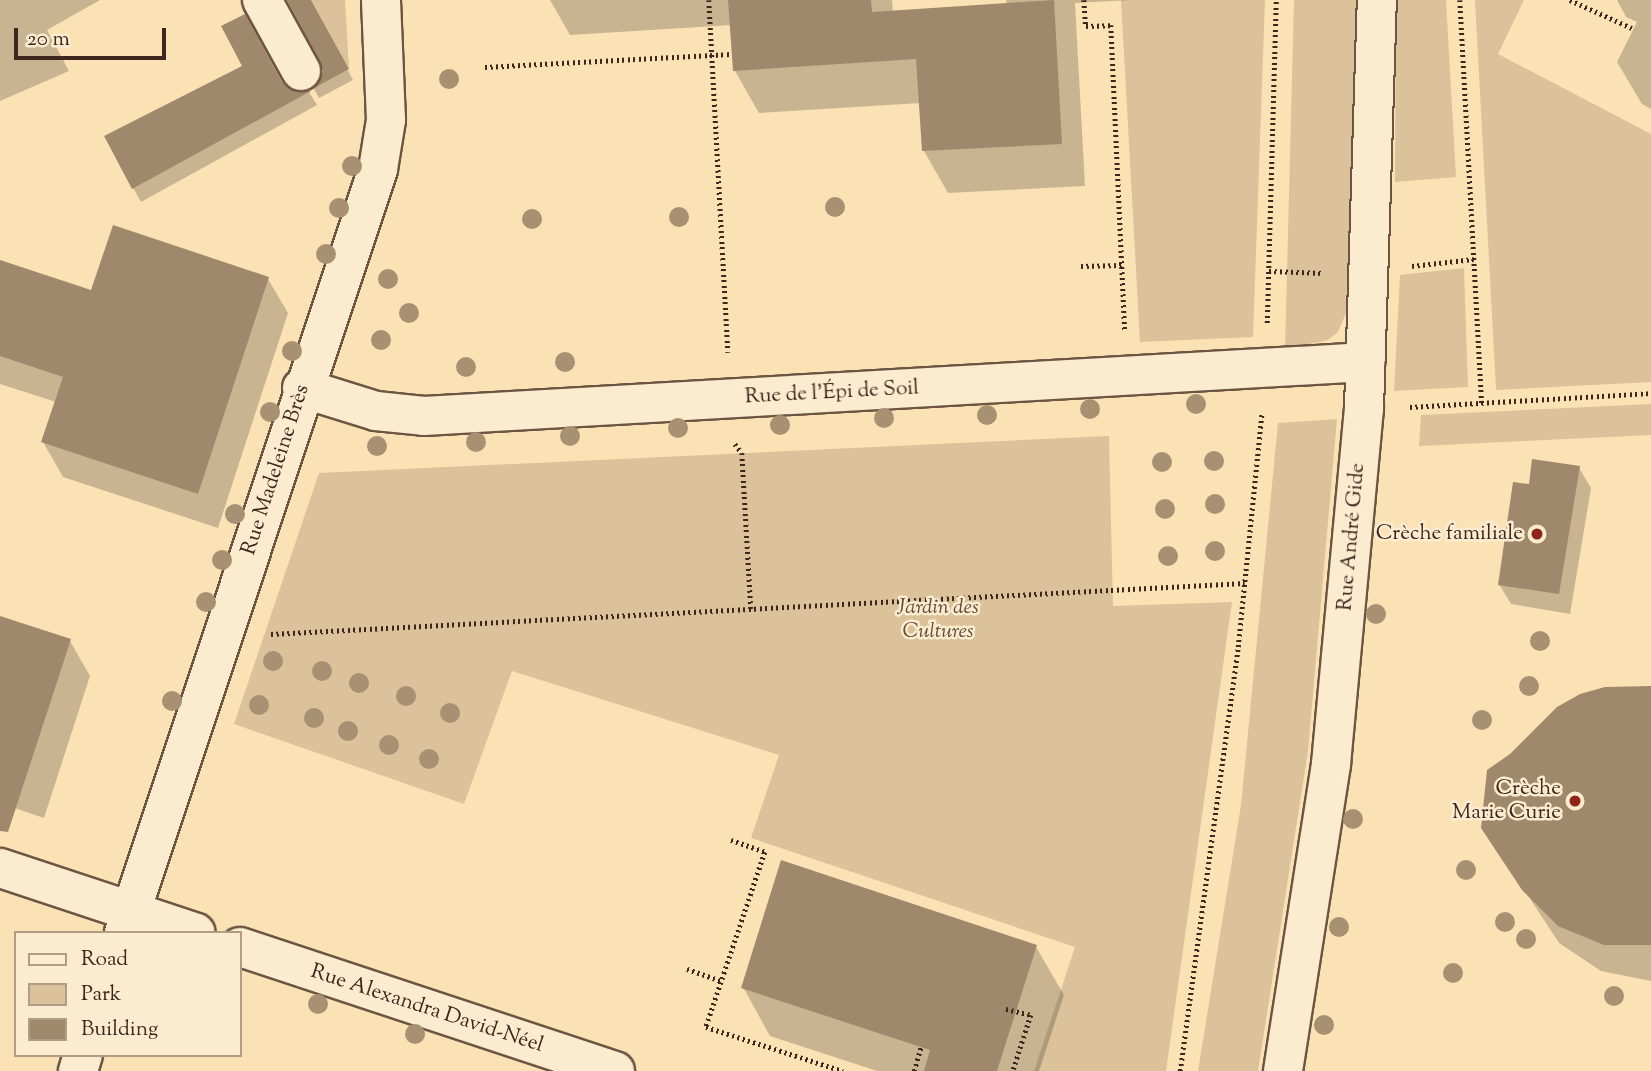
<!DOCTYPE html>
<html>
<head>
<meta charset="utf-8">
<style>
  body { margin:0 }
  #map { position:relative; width:1651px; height:1071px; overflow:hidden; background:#fbe2b5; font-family:"Sorts Mill Goudy",serif }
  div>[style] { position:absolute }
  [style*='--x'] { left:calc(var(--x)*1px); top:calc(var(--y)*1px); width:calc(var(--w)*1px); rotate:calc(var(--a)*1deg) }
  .green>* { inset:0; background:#dbc29b }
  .shadow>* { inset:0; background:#0003 }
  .building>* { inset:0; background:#a0886c }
  .path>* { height:4.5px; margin-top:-2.25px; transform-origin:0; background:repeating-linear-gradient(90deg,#3d261d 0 2px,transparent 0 5.5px) }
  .roads { filter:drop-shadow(2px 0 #6c5543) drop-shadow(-2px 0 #6c5543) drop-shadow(0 2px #6c5543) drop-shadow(0 -2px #6c5543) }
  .minor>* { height:38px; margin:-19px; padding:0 19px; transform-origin:19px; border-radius:19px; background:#fceccf }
  .trees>* { width:20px; height:20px; margin:-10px; border-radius:50%; background:#a89072 }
  .dots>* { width:19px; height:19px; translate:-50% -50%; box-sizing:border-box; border:4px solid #fceccf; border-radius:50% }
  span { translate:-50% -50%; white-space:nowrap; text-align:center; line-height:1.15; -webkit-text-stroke:5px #fceccf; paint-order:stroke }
  .street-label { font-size:21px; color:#3d261d }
  .poi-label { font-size:21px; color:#3d261d }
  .right { translate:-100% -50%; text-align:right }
  .park-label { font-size:21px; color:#644d3c; font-style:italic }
  .legend { position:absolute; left:14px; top:931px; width:228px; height:126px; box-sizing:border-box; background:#fceccf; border:2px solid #b09d88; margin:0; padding:9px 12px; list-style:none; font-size:21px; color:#3d261d }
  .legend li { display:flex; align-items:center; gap:14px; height:35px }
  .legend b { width:35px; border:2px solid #b09d88 }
  .scale { position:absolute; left:14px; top:28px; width:152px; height:32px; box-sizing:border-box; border:4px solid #3d261d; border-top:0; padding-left:9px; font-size:21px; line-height:24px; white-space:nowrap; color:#3d261d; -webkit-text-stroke:5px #fceccf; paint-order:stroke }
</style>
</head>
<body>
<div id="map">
  <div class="green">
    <i style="clip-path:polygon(311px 0,345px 0,349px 69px)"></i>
    <i style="clip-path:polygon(1121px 0,1265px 0,1253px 337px,1140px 342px)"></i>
    <i style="clip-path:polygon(1294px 0,1358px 0,1346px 313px,1338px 332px,1328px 340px,1285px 349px)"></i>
    <i style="clip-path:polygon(1396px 0,1446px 0,1456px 177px,1395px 182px)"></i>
    <i style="clip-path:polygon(1475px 0,1524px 0,1498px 54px,1651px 134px,1651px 382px,1496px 390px)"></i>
    <i style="clip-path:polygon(1464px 268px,1468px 387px,1394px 391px,1400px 275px)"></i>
    <i style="clip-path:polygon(1651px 404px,1651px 435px,1419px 446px,1421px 415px)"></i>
    <i style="clip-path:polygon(1337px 419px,1308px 751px,1258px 1071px,1198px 1071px,1241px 805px,1278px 423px)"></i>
    <i style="clip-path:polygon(1109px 436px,1113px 606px,1232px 602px,1166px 1071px,1034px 1071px,1075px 947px,751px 838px,779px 755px,512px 671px,464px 804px,234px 724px,319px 473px)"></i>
  </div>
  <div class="shadow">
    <i style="clip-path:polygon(0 0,100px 0,47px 30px,69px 71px,0 101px)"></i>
    <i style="clip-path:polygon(289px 0,310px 0,353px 80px,319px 98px,314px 89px,325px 72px,322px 60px)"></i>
    <i style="clip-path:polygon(550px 0,892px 0,893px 13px,1007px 7px,1006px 0,1131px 0,1075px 3px,1085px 186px,948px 193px,924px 151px,921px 103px,759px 113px,735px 71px,732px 25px,570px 35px)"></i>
    <i style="clip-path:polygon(1617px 0,1651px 0,1651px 109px,1642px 104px,1617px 62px,1637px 22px,1626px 17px)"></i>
    <i style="clip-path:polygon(245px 67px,290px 92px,309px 92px,317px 105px,141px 202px,133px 188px)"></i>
    <i style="clip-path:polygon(0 262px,92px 292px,268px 279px,288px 313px,218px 528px,63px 477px,43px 442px,56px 402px,0 384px)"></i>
    <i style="clip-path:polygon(1579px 468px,1591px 488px,1570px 614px,1511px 604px,1499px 584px)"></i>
    <i style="clip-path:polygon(0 618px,70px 641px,90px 676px,44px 818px,0 803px)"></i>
    <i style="clip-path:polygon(1651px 689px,1651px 981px,1601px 971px,1559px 943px,1483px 827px,1511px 756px,1539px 725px,1581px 696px)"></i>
    <i style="clip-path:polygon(1036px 947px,1064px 995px,1039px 1071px,877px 1071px,770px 1036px,743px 987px)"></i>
  </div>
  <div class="building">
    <i style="clip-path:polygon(287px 0,311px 0,349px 69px,312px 89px,323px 72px,320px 61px)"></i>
    <i style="clip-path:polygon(728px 0,871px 0,872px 12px,1054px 0,1062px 144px,922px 151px,916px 59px,733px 71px)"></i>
    <i style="clip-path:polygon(245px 14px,282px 82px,290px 90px,311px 91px,132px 189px,104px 136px,242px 66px,221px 26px)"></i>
    <i style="clip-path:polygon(113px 225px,269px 277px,198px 494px,41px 442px,63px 377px,0 356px,0 260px,91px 290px)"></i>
    <i style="clip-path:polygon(1532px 459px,1580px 466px,1559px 594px,1498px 585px,1513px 482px,1529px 484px)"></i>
    <i style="clip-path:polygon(0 616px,71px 639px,8px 832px,0 831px)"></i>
    <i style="clip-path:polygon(1651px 686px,1651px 945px,1604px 945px,1558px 926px,1522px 890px,1481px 828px,1487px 770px,1510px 754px,1557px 707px,1580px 694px,1605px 687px)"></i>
    <i style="clip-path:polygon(781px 860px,1037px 945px,997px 1071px,924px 1071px,930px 1050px,741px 988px)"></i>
  </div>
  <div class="path">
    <i style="--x:709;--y:0;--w:353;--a:86.9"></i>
    <i style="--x:1084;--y:0;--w:26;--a:86"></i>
    <i style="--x:1086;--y:26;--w:25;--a:-2"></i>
    <i style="--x:1111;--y:25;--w:305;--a:87.4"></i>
    <i style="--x:1460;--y:0;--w:404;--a:86.9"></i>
    <i style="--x:1570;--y:0;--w:68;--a:24.3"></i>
    <i style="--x:485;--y:67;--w:247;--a:-3"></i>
    <i style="--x:1081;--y:266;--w:41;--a:-1.4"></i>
    <i style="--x:1412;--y:266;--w:62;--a:-6.4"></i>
    <i style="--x:1269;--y:271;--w:55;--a:2.1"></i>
    <i style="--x:1267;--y:323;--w:323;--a:-88.4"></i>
    <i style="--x:1410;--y:407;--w:241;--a:-3.3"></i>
    <i style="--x:735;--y:444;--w:11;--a:52"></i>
    <i style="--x:742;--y:453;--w:156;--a:86.7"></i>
    <i style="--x:271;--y:634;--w:975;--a:-3"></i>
    <i style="--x:731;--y:840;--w:36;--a:19"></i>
    <i style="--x:765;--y:852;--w:185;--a:108.6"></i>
    <i style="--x:706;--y:1027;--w:144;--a:17.8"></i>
    <i style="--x:687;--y:969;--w:37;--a:19"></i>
    <i style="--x:1006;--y:1009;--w:26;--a:13"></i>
    <i style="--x:1031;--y:1015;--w:59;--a:107.8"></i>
    <i style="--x:914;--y:1071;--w:25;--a:-74"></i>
    <i style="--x:1180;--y:1071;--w:428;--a:-82.2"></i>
    <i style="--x:1238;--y:647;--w:236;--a:-84.2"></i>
  </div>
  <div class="roads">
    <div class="minor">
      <i style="--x:262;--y:0;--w:81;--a:61.2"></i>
      <i style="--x:302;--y:388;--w:77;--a:17.3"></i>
      <i style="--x:376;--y:411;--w:48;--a:5.9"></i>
      <i style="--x:424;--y:416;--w:943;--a:-3.28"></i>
      <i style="--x:0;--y:868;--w:206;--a:18.3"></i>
      <i style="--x:124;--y:933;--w:805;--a:-71.61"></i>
      <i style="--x:378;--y:169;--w:50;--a:-80.7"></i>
      <i style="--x:386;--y:120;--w:120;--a:-92.4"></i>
      <i style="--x:240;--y:947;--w:395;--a:18.3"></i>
      <i style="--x:78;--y:1071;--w:17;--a:-73"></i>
      <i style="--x:1283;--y:1071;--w:311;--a:-81.1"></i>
      <i style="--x:1331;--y:764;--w:357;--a:-84.7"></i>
      <i style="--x:1364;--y:409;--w:409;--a:-88.2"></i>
    </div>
  </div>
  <div class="trees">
    <i style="left:449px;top:79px"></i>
    <i style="left:352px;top:166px"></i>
    <i style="left:835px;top:207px"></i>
    <i style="left:339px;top:208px"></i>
    <i style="left:679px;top:217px"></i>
    <i style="left:532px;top:219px"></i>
    <i style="left:326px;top:254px"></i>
    <i style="left:388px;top:279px"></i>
    <i style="left:409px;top:313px"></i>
    <i style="left:381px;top:340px"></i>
    <i style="left:292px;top:351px"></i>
    <i style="left:565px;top:362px"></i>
    <i style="left:466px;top:367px"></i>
    <i style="left:1196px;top:404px"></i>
    <i style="left:1090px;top:409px"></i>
    <i style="left:270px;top:412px"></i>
    <i style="left:987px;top:415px"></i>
    <i style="left:884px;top:418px"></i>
    <i style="left:780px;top:425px"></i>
    <i style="left:678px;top:428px"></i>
    <i style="left:570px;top:436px"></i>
    <i style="left:476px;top:442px"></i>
    <i style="left:377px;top:446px"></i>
    <i style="left:1214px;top:461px"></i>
    <i style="left:1162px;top:462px"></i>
    <i style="left:1215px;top:504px"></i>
    <i style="left:1165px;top:509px"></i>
    <i style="left:235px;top:514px"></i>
    <i style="left:1215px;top:551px"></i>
    <i style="left:1168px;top:556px"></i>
    <i style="left:222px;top:560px"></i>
    <i style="left:206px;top:602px"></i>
    <i style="left:1376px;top:614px"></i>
    <i style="left:1540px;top:641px"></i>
    <i style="left:273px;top:661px"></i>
    <i style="left:322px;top:671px"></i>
    <i style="left:359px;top:683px"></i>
    <i style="left:1529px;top:686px"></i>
    <i style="left:406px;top:696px"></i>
    <i style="left:172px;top:701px"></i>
    <i style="left:259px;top:705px"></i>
    <i style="left:450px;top:713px"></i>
    <i style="left:314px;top:718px"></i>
    <i style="left:1482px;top:720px"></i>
    <i style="left:348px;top:731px"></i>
    <i style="left:389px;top:745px"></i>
    <i style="left:429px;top:759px"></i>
    <i style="left:1353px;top:819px"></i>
    <i style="left:1466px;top:870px"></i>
    <i style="left:1505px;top:922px"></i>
    <i style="left:1339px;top:927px"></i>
    <i style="left:1526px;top:939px"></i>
    <i style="left:1453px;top:973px"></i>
    <i style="left:1614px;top:996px"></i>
    <i style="left:318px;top:1004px"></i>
    <i style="left:1324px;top:1025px"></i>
    <i style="left:415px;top:1034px"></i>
  </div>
  <div class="dots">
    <i style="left:1537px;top:534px;background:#8f2418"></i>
    <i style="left:1575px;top:801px;background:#8f2418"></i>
  </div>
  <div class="street-label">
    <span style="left:832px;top:393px;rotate:-3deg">Rue de l'Épi de Soil</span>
    <span style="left:276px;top:470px;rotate:-72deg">Rue Madeleine Brès</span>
    <span style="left:1352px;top:537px;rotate:-85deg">Rue André Gide</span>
    <span style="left:427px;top:1009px;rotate:18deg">Rue Alexandra David-Néel</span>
  </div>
  <div class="poi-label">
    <span class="right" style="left:1523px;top:534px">Crèche familiale</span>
    <span class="right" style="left:1561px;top:801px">Crèche<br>Marie Curie</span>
  </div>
  <div class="park-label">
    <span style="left:938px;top:620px">Jardin des<br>Cultures</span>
  </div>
  <ul class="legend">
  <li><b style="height:9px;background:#fceccf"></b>Road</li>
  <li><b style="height:19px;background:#dbc29b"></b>Park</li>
  <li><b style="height:19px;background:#a0886c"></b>Building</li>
  </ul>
  <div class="scale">20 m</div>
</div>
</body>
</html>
